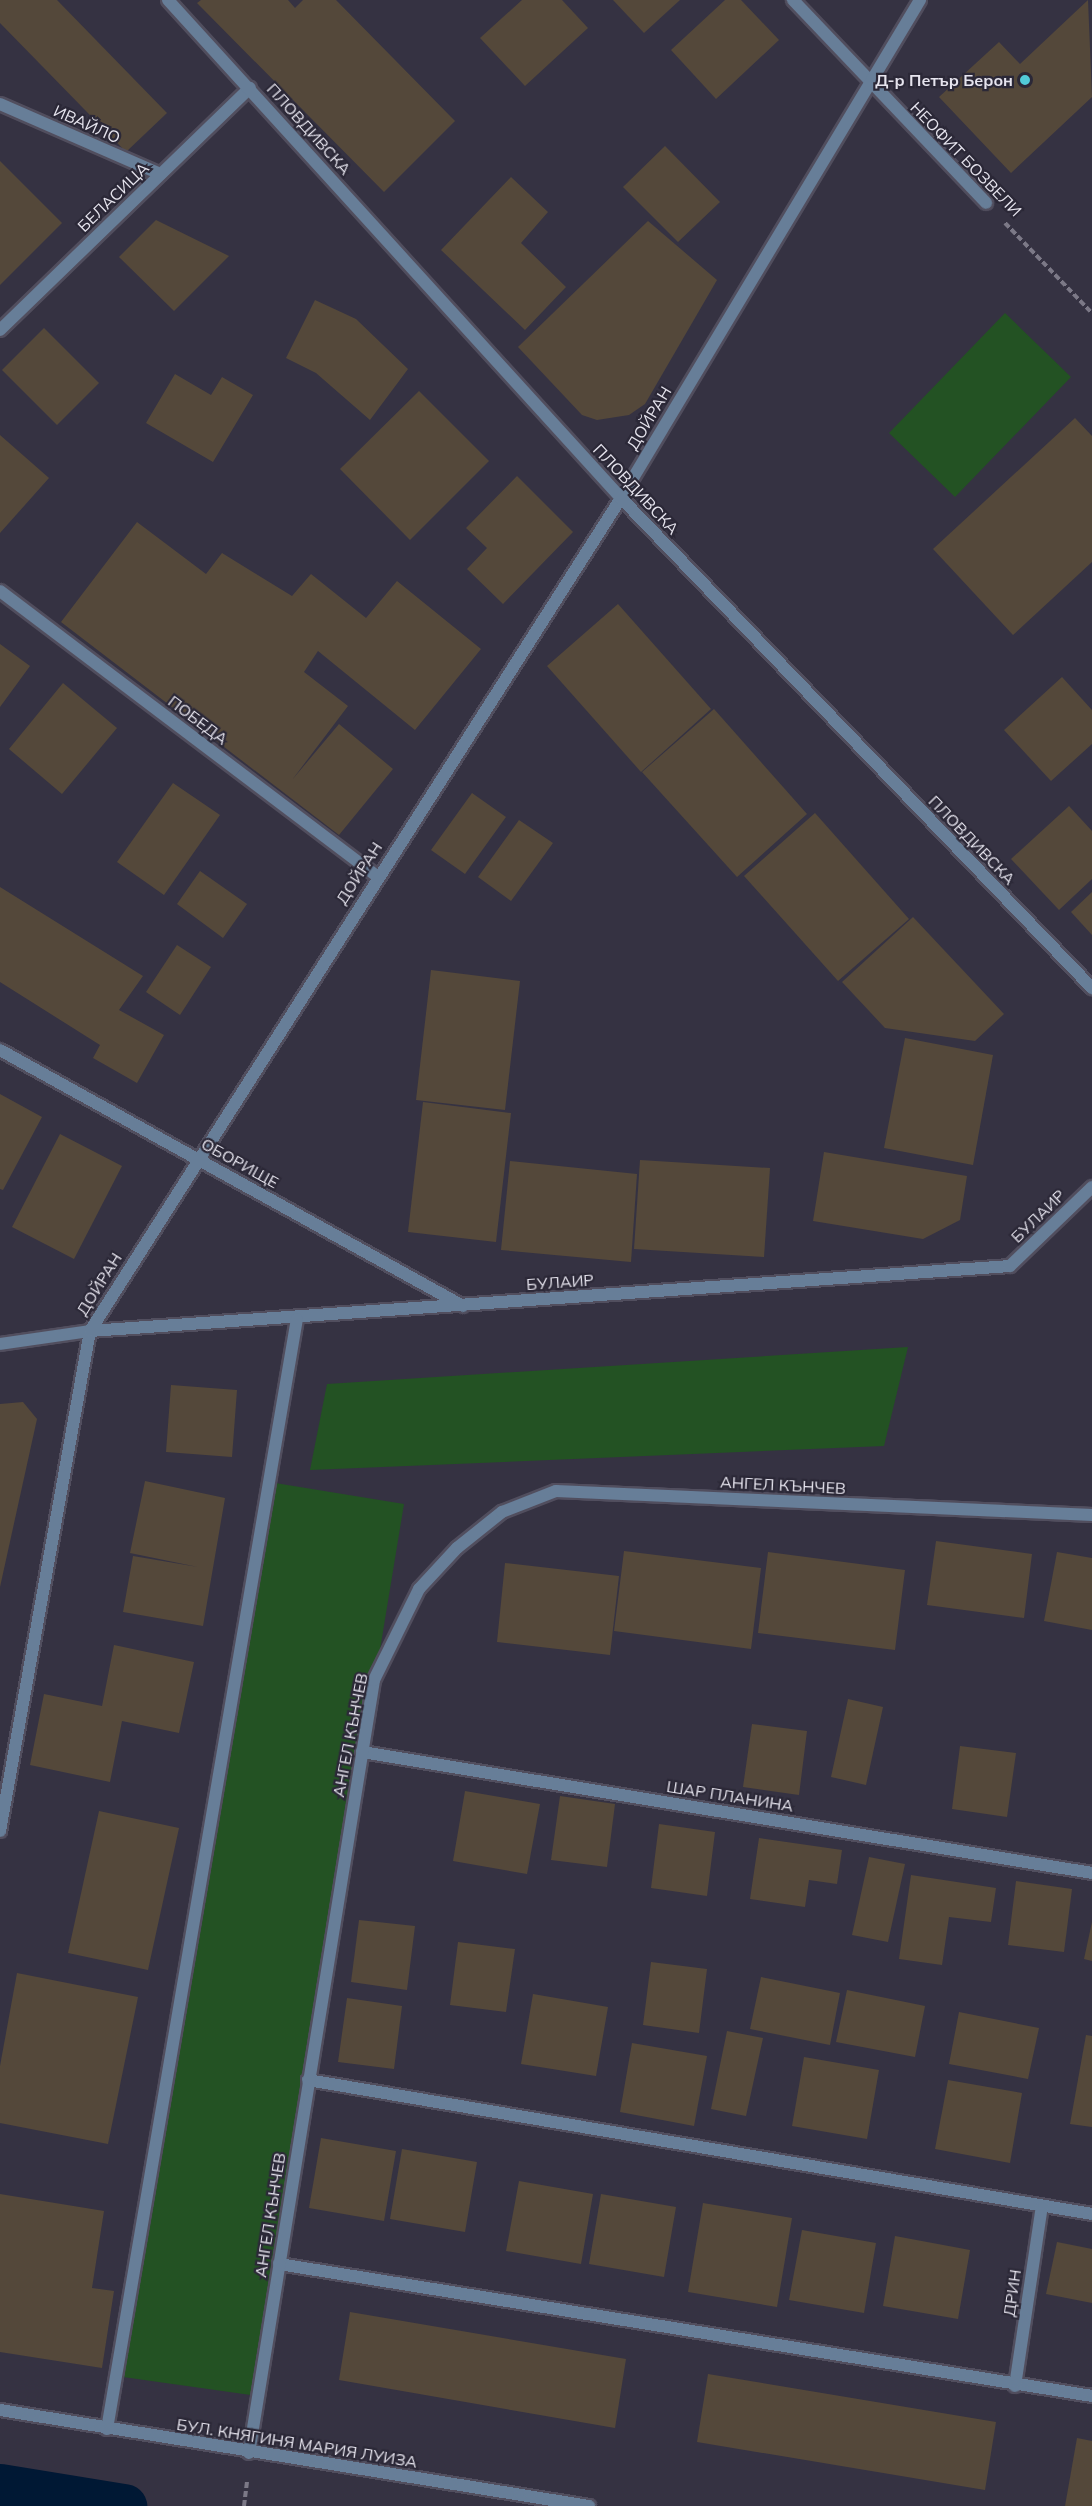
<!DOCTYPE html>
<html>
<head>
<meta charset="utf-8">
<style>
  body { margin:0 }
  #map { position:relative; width:1092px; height:2506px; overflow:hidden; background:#353242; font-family:Mulish,sans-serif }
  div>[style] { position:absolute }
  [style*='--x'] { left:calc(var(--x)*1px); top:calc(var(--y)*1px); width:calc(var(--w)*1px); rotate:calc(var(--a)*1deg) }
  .green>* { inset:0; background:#235223 }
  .canal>* { height:45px; margin:-22.5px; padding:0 22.5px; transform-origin:22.5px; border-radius:22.5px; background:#001834 }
  .building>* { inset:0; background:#54483a }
  .path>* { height:4px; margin-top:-2px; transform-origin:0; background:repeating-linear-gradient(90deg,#7c7987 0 6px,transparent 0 9px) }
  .roads { filter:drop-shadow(2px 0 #514e5e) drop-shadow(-2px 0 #514e5e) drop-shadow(0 2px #514e5e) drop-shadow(0 -2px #514e5e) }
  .minor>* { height:12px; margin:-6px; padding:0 6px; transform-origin:6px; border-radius:6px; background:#677e98 }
  .tertiary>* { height:12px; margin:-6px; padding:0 6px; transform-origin:6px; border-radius:6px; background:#677e98 }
  .dots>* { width:16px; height:16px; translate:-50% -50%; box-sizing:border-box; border:3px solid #2b2837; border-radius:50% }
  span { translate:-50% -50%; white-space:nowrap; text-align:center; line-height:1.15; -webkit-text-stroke:4.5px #2b2837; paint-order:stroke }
  .poi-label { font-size:16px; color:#e6e4ee; font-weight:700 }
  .right { translate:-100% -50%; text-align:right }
  .street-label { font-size:16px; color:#e6e4ee }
</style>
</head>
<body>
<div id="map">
  <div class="green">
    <i style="clip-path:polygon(1005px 313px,1071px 377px,955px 497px,889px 433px)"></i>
    <i style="clip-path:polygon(908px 1347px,884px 1446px,310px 1470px,327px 1384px)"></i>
    <i style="clip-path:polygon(269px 1482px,404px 1504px,257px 2396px,116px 2376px)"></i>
  </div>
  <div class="canal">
    <i style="--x:0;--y:2486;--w:126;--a:9.2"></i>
  </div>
  <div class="building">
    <i style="clip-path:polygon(0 0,57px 0,167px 113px,126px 152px,0 23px)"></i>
    <i style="clip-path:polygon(201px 0,288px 0,295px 8px,303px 0,336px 0,455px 121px,384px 192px,197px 3px)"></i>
    <i style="clip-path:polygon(522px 0,562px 0,588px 28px,525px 86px,480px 38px)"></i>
    <i style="clip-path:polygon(613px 0,680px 0,644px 33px)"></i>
    <i style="clip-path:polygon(725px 0,741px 0,779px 40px,716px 99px,671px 50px)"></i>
    <i style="clip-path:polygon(1088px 0,1092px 97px,1011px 173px,939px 97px,999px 42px,1020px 64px)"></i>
    <i style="clip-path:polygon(665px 146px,720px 202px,678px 242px,623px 187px)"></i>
    <i style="clip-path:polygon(0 161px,62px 223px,0 285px)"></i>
    <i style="clip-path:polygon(511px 177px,548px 212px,521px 243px,566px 287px,525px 330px,441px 250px)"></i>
    <i style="clip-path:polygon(156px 220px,229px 256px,174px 311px,119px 257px)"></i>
    <i style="clip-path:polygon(648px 221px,717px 280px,645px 404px,629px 415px,597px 420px,582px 415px,518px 347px)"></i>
    <i style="clip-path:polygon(315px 300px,356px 319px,408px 369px,370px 420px,316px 373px,286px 358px)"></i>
    <i style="clip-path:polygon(44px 328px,99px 383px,57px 425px,2px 370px)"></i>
    <i style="clip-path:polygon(175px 374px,211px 395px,222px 377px,253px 395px,213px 462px,146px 423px)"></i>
    <i style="clip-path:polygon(419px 391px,489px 461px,410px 540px,340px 469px)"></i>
    <i style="clip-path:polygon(1075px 418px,1092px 436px,1092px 562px,1013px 635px,933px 549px)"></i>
    <i style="clip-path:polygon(0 435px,49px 478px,0 533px)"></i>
    <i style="clip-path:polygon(517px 476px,573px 532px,503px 604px,467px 569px,487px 548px,466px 528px)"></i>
    <i style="clip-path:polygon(137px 522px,206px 574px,222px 553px,292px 596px,311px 574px,366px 618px,397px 581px,481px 649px,415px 730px,318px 651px,304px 672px,348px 706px,292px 780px,339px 724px,393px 769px,339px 835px,61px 622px)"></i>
    <i style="clip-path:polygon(618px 604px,711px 709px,641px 772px,547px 666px)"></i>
    <i style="clip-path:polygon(0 644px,30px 666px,0 707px)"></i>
    <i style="clip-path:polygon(1062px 677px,1092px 710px,1092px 744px,1051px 781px,1004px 730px)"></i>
    <i style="clip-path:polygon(63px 683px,117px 728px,62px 794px,9px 749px)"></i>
    <i style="clip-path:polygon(714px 709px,807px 814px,737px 877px,642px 772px)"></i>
    <i style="clip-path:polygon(173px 783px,220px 815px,164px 895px,117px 862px)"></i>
    <i style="clip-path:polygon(472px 793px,506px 817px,465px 874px,431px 850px)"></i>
    <i style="clip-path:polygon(1069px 806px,1092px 831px,1092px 879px,1059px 910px,1011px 859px)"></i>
    <i style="clip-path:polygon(815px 813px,909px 919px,838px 981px,744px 876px)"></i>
    <i style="clip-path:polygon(519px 820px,553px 843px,511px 901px,478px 877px)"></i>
    <i style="clip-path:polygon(200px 871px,247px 904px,223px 938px,177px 904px)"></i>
    <i style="clip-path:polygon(0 887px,143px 976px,119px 1010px,164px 1035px,137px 1083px,93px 1058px,100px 1045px,0 982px)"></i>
    <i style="clip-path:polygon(1092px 892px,1092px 935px,1071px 912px)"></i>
    <i style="clip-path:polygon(913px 917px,1004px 1014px,975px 1041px,885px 1028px,842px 982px)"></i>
    <i style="clip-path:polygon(177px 945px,211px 967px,180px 1015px,146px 992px)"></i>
    <i style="clip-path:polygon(431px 970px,520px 981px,505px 1110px,416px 1100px)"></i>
    <i style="clip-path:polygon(905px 1038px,993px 1055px,973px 1165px,884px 1148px)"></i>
    <i style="clip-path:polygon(0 1094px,42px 1117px,3px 1190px,0 1189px)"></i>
    <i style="clip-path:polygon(423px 1102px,511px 1113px,496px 1242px,408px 1232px)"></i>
    <i style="clip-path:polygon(60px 1134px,122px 1166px,74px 1259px,12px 1227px)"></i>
    <i style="clip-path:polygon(824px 1152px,967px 1176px,960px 1220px,923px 1239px,813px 1221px)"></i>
    <i style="clip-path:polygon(640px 1160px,770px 1168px,764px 1257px,634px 1249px)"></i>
    <i style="clip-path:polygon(510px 1161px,637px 1174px,631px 1262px,501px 1250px)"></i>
    <i style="clip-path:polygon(171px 1385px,237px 1390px,232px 1457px,166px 1452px)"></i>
    <i style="clip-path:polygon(23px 1402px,37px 1419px,0 1587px,0 1404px)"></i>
    <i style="clip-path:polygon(145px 1481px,225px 1498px,203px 1626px,123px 1612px,133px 1556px,198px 1567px,130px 1553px)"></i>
    <i style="clip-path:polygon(936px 1541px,1032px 1554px,1024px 1618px,927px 1605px)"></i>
    <i style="clip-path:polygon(624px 1551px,761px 1568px,751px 1649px,614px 1631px)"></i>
    <i style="clip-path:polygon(768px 1552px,905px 1570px,895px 1650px,758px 1633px)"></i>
    <i style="clip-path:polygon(1057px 1552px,1092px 1558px,1092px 1630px,1044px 1621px)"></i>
    <i style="clip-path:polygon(505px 1563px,619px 1576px,610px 1655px,497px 1642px)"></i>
    <i style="clip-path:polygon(114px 1645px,194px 1662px,179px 1733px,122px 1721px,110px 1782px,30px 1765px,44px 1694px,102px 1706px)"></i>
    <i style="clip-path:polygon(848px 1699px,883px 1707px,866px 1785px,831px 1777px)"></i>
    <i style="clip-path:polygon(752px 1724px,807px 1731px,799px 1795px,743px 1787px)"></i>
    <i style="clip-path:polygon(960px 1746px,1016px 1753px,1007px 1817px,952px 1809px)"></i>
    <i style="clip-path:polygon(465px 1791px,540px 1804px,527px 1874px,453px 1861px)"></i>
    <i style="clip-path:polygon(560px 1796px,615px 1804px,607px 1867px,551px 1860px)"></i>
    <i style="clip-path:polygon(99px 1811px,179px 1828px,148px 1970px,68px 1953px)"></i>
    <i style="clip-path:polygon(659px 1824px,715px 1832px,707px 1896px,651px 1888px)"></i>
    <i style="clip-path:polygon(759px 1838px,842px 1850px,837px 1884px,809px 1880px,805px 1907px,750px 1899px)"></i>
    <i style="clip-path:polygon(869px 1857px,905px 1864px,888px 1942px,852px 1935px)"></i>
    <i style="clip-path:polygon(911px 1875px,996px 1888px,991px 1922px,949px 1917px,942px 1965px,899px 1959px)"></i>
    <i style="clip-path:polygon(1016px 1881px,1072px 1889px,1064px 1952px,1008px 1945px)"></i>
    <i style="clip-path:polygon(359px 1920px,415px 1926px,407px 1990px,351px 1982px)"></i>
    <i style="clip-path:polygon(1092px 1922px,1092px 1961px,1084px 1959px)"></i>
    <i style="clip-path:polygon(458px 1942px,515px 1949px,506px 2012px,450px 2005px)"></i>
    <i style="clip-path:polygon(651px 1962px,707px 1969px,699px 2033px,643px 2025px)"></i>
    <i style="clip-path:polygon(17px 1973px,138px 1997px,108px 2144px,0 2123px,0 2066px)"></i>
    <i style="clip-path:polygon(761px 1977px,840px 1993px,830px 2045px,750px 2029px)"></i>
    <i style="clip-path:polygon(847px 1990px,925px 2006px,915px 2057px,836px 2042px)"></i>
    <i style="clip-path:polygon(533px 1994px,608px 2007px,596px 2076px,521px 2064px)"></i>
    <i style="clip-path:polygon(347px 1998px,402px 2006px,394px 2069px,338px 2062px)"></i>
    <i style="clip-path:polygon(959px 2012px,1039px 2028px,1028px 2079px,949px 2064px)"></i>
    <i style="clip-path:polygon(727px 2031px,763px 2038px,746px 2116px,711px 2109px)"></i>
    <i style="clip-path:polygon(1086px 2035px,1092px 2036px,1092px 2127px,1070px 2124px)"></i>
    <i style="clip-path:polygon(632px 2043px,707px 2056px,694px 2126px,620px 2112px)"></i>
    <i style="clip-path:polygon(804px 2057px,879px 2070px,867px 2139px,792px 2126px)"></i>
    <i style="clip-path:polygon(948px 2080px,1022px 2093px,1010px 2163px,935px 2149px)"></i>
    <i style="clip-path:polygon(321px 2138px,396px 2151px,384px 2221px,309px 2208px)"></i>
    <i style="clip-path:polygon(402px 2149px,477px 2162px,465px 2232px,390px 2219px)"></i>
    <i style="clip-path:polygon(519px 2181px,593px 2194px,581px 2264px,506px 2251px)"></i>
    <i style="clip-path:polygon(0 2194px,104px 2211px,92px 2288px,114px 2291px,102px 2368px,0 2352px)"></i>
    <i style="clip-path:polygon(601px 2194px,676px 2207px,664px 2277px,589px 2264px)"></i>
    <i style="clip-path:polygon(703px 2203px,792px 2218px,777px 2307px,688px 2292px)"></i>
    <i style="clip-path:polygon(802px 2230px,876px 2243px,864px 2313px,789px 2300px)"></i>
    <i style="clip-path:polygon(895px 2236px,970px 2250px,958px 2319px,883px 2306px)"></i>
    <i style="clip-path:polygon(1057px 2242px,1092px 2249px,1092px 2303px,1046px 2294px)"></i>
    <i style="clip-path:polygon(350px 2312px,626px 2359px,615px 2428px,339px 2380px)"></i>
    <i style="clip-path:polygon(708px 2374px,996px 2422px,985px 2490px,697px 2442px)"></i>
    <i style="clip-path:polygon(1077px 2438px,1092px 2441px,1092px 2506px,1065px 2506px)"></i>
  </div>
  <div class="path">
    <i style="--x:1005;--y:223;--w:125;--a:46"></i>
    <i style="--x:244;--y:2506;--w:26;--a:-83"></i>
  </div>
  <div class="roads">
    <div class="minor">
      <i style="--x:793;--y:0;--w:280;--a:46.4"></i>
      <i style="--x:0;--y:104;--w:175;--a:23.6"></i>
      <i style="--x:0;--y:330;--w:348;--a:-44.1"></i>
      <i style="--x:0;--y:591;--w:473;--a:37.1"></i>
      <i style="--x:0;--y:1050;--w:529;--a:28.94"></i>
      <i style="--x:0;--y:1344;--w:91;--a:-8.2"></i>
      <i style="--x:90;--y:1331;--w:922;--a:-4.04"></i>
      <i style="--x:1010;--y:1266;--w:114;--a:-43.9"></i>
      <i style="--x:362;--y:1752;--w:740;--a:9.41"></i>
      <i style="--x:0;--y:1831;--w:508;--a:-79.8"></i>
      <i style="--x:90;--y:1331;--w:988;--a:-57.48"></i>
      <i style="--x:621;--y:498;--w:581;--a:-59.02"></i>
      <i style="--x:308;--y:2080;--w:795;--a:9.7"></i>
      <i style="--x:279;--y:2264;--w:824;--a:9.22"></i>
      <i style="--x:1015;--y:2386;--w:182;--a:-81.5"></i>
      <i style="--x:107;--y:2429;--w:1126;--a:-80.29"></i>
      <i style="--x:249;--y:2453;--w:783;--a:-80.81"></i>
      <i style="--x:374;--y:1680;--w:102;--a:-63.7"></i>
      <i style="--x:419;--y:1589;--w:56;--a:-47.2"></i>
      <i style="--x:457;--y:1548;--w:58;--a:-38.7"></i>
      <i style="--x:502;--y:1512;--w:58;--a:-21.3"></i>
      <i style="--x:556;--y:1491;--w:537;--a:2.56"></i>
    </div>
    <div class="tertiary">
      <i style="--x:168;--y:0;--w:673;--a:47.71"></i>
      <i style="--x:621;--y:498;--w:680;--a:46.13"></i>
      <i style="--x:0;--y:2410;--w:597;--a:9.26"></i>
    </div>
  </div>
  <div class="dots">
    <i style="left:1025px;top:80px;background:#52cbd8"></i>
  </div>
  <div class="poi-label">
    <span class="right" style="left:1013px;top:80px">Д-р Петър Берон</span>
  </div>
  <div class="street-label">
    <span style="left:87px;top:124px;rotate:24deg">ИВАЙЛО</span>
    <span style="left:309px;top:129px;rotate:48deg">ПЛОВДИВСКА</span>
    <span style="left:966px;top:159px;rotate:46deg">НЕОФИТ БОЗВЕЛИ</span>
    <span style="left:113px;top:197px;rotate:-44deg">БЕЛАСИЦА</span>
    <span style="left:649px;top:418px;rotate:-59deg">ДОЙРАН</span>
    <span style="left:636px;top:489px;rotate:47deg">ПЛОВДИВСКА</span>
    <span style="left:198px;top:720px;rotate:37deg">ПОБЕДА</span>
    <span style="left:972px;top:840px;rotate:46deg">ПЛОВДИВСКА</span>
    <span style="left:359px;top:873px;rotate:-57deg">ДОЙРАН</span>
    <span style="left:240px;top:1163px;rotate:29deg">ОБОРИЩЕ</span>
    <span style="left:1038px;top:1216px;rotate:-44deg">БУЛАИР</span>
    <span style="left:560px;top:1282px;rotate:-4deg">БУЛАИР</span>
    <span style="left:99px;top:1284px;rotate:-58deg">ДОЙРАН</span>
    <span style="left:783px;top:1485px;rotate:3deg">АНГЕЛ КЪНЧЕВ</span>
    <span style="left:350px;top:1735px;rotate:-79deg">АНГЕЛ КЪНЧЕВ</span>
    <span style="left:730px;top:1796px;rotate:9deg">ШАР ПЛАНИНА</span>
    <span style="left:270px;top:2215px;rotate:-81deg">АНГЕЛ КЪНЧЕВ</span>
    <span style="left:1012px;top:2293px;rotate:-82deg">ДРИН</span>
    <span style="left:297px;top:2443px;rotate:9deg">БУЛ. КНЯГИНЯ МАРИЯ ЛУИЗА</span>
  </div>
</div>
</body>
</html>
